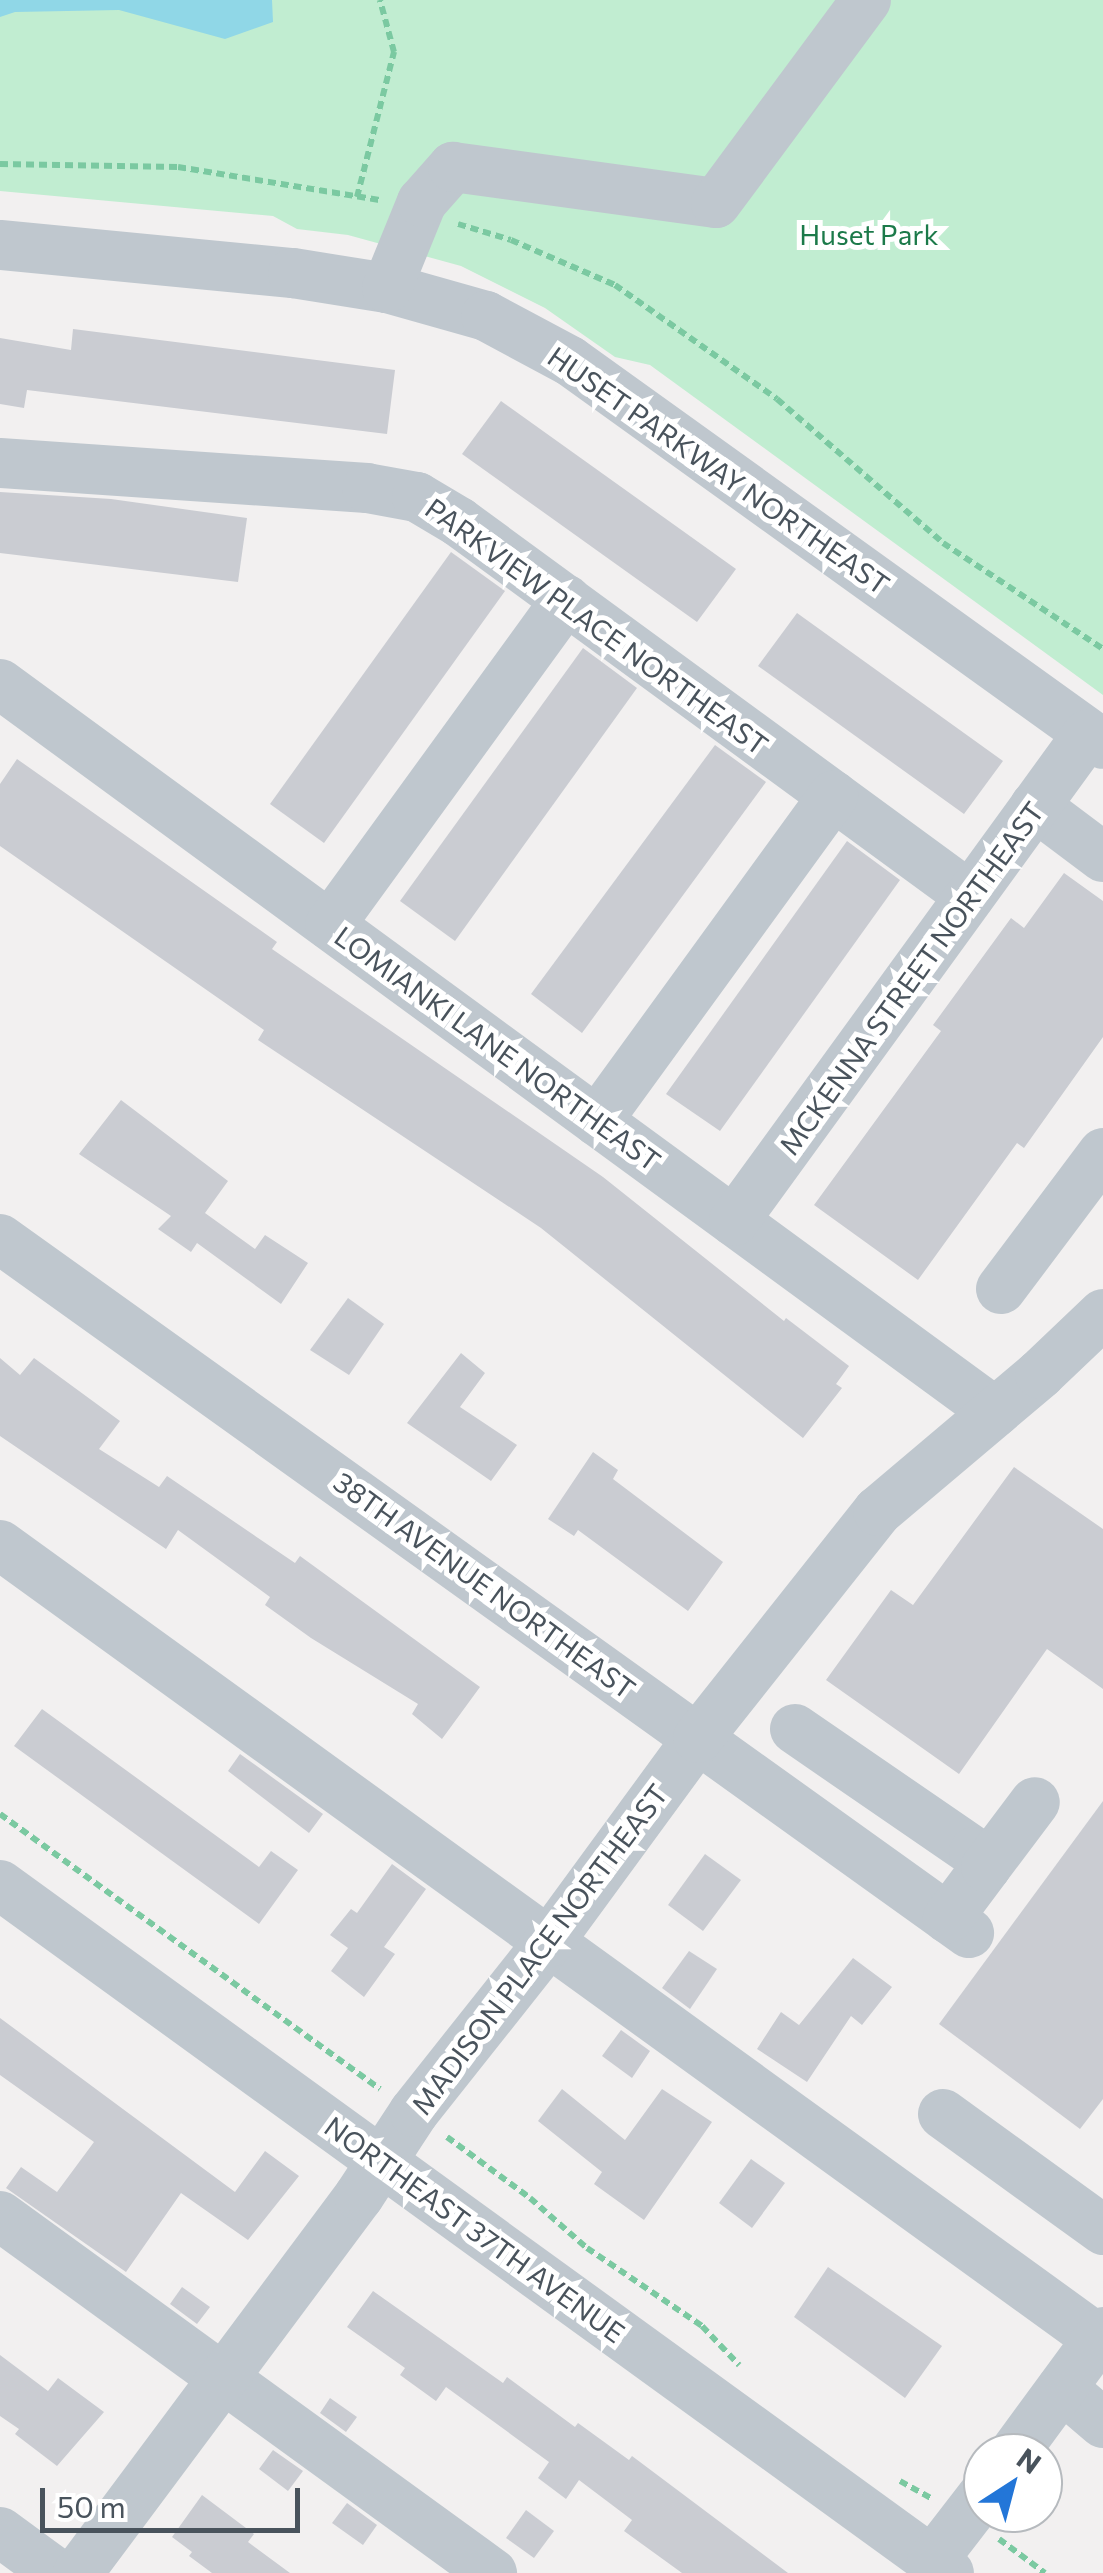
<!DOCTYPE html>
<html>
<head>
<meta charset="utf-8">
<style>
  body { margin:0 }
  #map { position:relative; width:1103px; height:2573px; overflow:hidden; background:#f2f0f0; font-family:Commissioner,sans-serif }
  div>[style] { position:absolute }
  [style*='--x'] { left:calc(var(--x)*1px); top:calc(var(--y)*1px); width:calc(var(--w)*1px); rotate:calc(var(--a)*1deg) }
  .green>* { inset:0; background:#c1edd1 }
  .water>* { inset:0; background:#90d7e7 }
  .building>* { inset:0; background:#caccd2 }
  .path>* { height:6px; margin-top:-3px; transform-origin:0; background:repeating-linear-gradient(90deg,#7bc9a1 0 8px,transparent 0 13px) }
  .minor>* { height:50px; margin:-25px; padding:0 25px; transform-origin:25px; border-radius:25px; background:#bfc7ce }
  span { translate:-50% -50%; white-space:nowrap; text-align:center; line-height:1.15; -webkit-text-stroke:10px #fff; paint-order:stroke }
  .park-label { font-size:28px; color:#1c7a4a }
  .street-label { font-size:28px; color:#49535c }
  .north { position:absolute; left:963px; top:2433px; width:100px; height:100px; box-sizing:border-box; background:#fff; border:2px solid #b6babe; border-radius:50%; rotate:36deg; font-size:28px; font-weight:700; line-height:40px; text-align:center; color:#49535c }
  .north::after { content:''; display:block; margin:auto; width:35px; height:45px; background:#2376d8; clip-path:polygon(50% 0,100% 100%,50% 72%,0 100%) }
  .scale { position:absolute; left:40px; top:2488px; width:260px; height:45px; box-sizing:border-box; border:5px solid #49535c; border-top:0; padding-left:12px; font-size:30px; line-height:35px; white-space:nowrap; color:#49535c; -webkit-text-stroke:8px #fff; paint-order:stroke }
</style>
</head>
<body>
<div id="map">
  <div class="green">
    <i style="clip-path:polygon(0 0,1103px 0,1103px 695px,650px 365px,615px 357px,545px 308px,461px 266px,348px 235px,297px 229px,273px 216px,0 191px)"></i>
  </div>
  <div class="water">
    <i style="clip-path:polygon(0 0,272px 0,273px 22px,225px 39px,119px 10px,15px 12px,0 17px)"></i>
  </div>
  <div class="building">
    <i style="clip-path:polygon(73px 329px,395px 370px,387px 434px,27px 390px,24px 408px,0 404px,0 338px,71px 350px)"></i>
    <i style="clip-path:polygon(501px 401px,736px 569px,697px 622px,462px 454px)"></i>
    <i style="clip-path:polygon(0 492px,111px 499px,247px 518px,238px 582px,0 553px)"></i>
    <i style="clip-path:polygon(451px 552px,505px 591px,324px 843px,270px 804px)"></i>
    <i style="clip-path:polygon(797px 613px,1003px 761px,964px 814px,758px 666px)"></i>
    <i style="clip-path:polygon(583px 648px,637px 688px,455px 941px,400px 901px)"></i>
    <i style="clip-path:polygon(715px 745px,766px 782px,582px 1033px,531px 994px)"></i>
    <i style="clip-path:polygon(17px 759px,277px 942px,272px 949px,603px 1177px,784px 1321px,786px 1318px,849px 1366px,836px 1384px,842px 1388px,803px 1438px,541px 1228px,258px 1040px,264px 1030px,0 846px,0 784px)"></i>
    <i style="clip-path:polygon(847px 841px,900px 880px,720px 1131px,666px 1094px)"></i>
    <i style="clip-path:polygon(1064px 873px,1103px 901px,1103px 1037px,1024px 1148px,1017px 1143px,918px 1280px,814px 1205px,941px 1031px,933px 1025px,1011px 918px,1024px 928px)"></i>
    <i style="clip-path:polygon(121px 1100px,228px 1181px,205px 1213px,255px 1249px,265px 1235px,308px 1263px,281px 1304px,197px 1243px,191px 1252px,158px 1229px,171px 1216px,79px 1154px)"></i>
    <i style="clip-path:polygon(348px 1298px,384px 1324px,349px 1375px,310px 1350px)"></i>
    <i style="clip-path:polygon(461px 1353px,485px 1373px,460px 1407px,517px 1445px,491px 1481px,407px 1423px)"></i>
    <i style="clip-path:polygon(0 1358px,20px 1375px,34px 1358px,120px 1421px,99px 1449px,159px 1487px,167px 1476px,295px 1563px,300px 1556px,480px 1687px,442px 1739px,412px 1714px,418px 1704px,311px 1638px,265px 1605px,270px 1597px,178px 1530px,166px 1549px,0 1436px)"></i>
    <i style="clip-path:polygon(593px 1452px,618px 1470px,613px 1479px,723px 1562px,688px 1611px,578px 1530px,574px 1536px,548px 1519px)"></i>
    <i style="clip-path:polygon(1014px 1467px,1103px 1529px,1103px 1689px,1047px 1649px,959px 1774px,826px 1680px,891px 1590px,913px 1605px)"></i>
    <i style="clip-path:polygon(42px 1709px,259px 1867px,271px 1851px,298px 1870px,259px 1924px,14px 1746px)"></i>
    <i style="clip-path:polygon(240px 1754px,323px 1814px,309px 1833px,228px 1771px)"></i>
    <i style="clip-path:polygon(1103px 1801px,1103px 2099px,1080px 2129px,939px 2024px)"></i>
    <i style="clip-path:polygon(705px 1854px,741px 1880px,703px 1931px,668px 1905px)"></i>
    <i style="clip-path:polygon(392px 1864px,426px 1889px,384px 1947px,395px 1954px,364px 1997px,331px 1971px,348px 1948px,330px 1935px,351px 1909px,357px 1913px)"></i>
    <i style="clip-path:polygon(689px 1951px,717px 1969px,690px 2009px,662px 1988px)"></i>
    <i style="clip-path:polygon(853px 1958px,892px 1987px,862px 2025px,851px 2016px,807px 2082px,757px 2049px,781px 2012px,799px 2025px)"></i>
    <i style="clip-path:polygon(0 2018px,235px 2192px,265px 2151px,299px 2176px,248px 2240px,181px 2193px,126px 2272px,6px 2188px,21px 2167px,57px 2192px,94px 2142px,0 2075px)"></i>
    <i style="clip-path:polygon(621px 2030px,650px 2051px,632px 2078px,602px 2056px)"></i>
    <i style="clip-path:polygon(562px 2089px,625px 2140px,662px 2089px,712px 2122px,644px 2220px,594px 2184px,602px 2172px,538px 2121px)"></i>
    <i style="clip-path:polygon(751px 2159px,785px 2183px,752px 2228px,719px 2203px)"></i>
    <i style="clip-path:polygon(828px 2267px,942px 2346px,905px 2398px,794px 2317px)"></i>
    <i style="clip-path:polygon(182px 2287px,210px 2307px,197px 2324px,170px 2304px)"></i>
    <i style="clip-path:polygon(373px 2291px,503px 2383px,507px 2377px,575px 2427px,578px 2423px,629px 2460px,632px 2456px,788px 2573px,682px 2573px,624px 2531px,632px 2520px,579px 2480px,566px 2499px,538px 2478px,549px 2462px,446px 2387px,436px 2401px,400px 2375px,405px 2368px,347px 2327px)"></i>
    <i style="clip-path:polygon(0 2355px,48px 2391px,58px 2378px,104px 2412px,57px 2466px,15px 2434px,19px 2429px,0 2416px)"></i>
    <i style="clip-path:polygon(330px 2398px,357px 2417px,346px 2432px,320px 2413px)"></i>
    <i style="clip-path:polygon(273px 2450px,303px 2471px,288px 2491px,259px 2469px)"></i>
    <i style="clip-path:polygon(202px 2495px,254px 2534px,248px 2542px,290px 2573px,212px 2573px,189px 2556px,192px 2552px,172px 2537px)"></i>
    <i style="clip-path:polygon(347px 2503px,377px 2525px,363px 2545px,332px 2523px)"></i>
    <i style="clip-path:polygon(526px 2510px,554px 2531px,534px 2558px,506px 2538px)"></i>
  </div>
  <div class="path">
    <i style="--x:0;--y:164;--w:178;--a:1"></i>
    <i style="--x:178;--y:167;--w:204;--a:9.3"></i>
    <i style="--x:357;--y:197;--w:150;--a:-75.7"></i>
    <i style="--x:394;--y:52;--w:54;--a:-105.1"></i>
    <i style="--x:458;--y:224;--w:55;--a:16.8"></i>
    <i style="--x:511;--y:240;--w:113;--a:23.4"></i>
    <i style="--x:615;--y:285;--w:198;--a:35.1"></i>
    <i style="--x:777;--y:399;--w:220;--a:40.9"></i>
    <i style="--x:943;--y:543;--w:192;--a:33.5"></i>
    <i style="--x:0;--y:1814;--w:469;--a:35.9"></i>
    <i style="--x:447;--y:2137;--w:103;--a:36.3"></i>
    <i style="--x:530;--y:2198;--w:76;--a:41.3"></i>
    <i style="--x:587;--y:2248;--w:139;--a:34.1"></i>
    <i style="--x:702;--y:2326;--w:54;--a:46.5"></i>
    <i style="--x:900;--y:2481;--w:37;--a:29"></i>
    <i style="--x:999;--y:2539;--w:57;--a:36.5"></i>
  </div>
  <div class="minor">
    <i style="--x:0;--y:245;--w:294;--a:5.5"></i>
    <i style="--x:293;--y:273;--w:95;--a:9.1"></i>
    <i style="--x:387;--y:288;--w:103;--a:15.8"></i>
    <i style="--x:486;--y:316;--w:95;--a:28.2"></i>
    <i style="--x:570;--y:361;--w:656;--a:35.7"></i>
    <i style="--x:387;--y:288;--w:93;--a:-67.9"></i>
    <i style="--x:422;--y:202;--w:47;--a:-48.5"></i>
    <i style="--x:453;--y:167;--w:265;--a:7.8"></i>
    <i style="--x:716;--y:203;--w:252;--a:-53.5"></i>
    <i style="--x:0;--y:463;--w:368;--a:3.9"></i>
    <i style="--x:367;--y:488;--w:51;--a:10.2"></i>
    <i style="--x:417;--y:497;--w:49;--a:30.8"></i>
    <i style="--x:459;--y:522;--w:633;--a:36.2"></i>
    <i style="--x:0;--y:684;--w:1233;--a:36.19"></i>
    <i style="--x:1035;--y:806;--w:85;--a:36.9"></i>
    <i style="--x:330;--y:925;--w:402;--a:-54"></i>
    <i style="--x:597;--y:1121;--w:402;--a:-54"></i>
    <i style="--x:734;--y:1221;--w:601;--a:-54.01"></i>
    <i style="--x:0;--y:1239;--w:1192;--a:35.61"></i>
    <i style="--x:1001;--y:1289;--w:170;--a:-53.1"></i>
    <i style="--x:0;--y:1545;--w:1355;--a:35.87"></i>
    <i style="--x:795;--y:1729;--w:217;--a:34.5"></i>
    <i style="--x:974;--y:1852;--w:19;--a:51"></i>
    <i style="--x:986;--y:1867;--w:64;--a:126.7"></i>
    <i style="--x:986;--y:1867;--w:81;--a:-53"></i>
    <i style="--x:0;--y:1885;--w:1172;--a:35.94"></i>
    <i style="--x:943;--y:2114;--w:198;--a:35.9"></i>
    <i style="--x:0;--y:2216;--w:608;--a:35.97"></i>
    <i style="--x:1062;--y:2388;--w:54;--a:40.5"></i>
    <i style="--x:1014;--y:2453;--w:150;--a:-53.7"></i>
    <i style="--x:0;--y:2532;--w:69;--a:36.2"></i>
    <i style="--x:932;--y:2561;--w:83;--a:-52.3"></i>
    <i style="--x:78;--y:2573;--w:470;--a:-53.3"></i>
    <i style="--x:359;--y:2196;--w:100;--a:-56.8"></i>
    <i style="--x:414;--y:2112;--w:216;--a:-51.6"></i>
    <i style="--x:548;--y:1943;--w:254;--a:-53.8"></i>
    <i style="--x:698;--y:1738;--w:290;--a:-51.6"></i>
    <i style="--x:878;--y:1511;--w:212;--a:-40.2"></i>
    <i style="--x:1040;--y:1374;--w:87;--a:-43.6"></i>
  </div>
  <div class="park-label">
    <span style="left:869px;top:234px">Huset Park</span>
  </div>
  <div class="street-label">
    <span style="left:719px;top:470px;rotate:35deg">HUSET PARKWAY NORTHEAST</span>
    <span style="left:597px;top:626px;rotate:36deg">PARKVIEW PLACE NORTHEAST</span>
    <span style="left:911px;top:978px;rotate:-54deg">MCKENNA STREET NORTHEAST</span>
    <span style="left:498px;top:1048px;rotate:36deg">LOMIANKI LANE NORTHEAST</span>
    <span style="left:485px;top:1585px;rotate:36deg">38TH AVENUE NORTHEAST</span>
    <span style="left:539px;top:1949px;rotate:-53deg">MADISON PLACE NORTHEAST</span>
    <span style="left:475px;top:2229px;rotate:36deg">NORTHEAST 37TH AVENUE</span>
  </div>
  <div class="north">N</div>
  <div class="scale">50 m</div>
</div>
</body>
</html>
